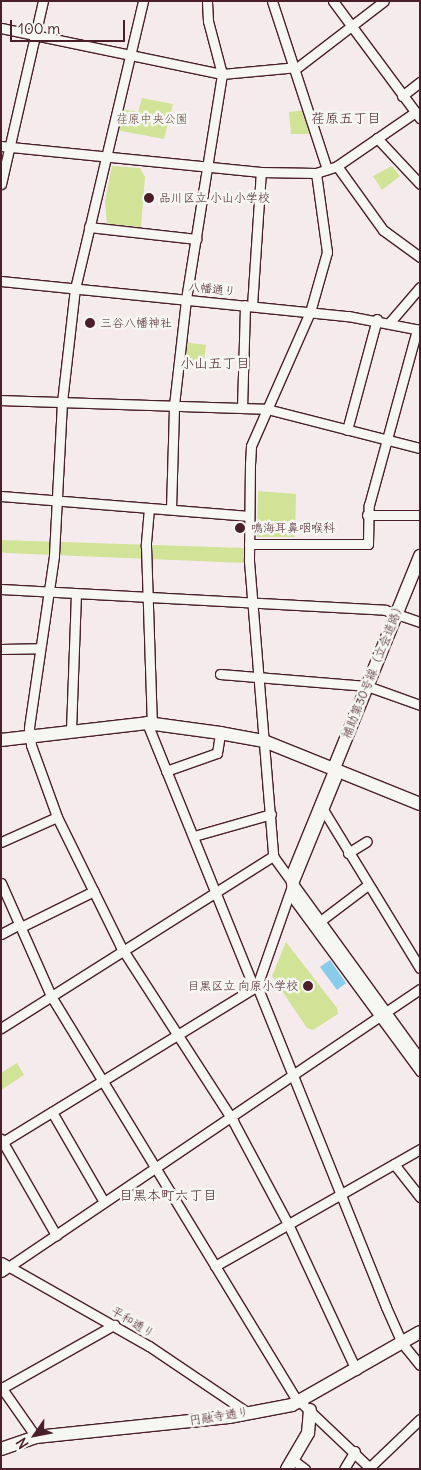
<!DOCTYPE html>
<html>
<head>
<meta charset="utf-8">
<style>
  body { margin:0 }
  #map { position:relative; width:421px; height:1470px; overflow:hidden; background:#f6ebec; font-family:Delius,"Klee One",sans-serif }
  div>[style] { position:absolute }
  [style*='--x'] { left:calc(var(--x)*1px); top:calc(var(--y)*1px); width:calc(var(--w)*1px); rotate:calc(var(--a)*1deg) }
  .green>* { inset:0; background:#d1e397 }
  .water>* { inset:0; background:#88cbea }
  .roads { filter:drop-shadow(1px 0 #4a1f2b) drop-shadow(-1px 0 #4a1f2b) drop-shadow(0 1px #4a1f2b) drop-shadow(0 -1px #4a1f2b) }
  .street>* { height:9px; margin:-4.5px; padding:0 4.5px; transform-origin:4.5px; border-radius:4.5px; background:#f6f6f2 }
  .secondary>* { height:12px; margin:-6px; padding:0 6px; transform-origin:6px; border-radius:6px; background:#f6f6f2 }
  .dots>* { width:14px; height:14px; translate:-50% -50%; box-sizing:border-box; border:2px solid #f6f6f2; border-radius:50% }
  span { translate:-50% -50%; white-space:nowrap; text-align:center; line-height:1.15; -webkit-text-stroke:5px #f6f6f2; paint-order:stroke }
  .park-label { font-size:12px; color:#6c5046 }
  .poi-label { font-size:12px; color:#4a1f2b }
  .left { translate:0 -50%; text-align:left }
  .right { translate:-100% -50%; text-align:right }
  .street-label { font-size:12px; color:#4a1f2b }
  .neighbourhood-label { font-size:14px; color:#4a1f2b }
  .frame { position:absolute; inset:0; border:2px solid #4a1f2b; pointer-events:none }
  .north { position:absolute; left:10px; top:1410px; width:50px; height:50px; -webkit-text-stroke:4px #f6f6f2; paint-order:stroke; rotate:237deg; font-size:14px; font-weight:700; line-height:20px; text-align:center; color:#4a1f2b }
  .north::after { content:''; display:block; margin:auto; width:18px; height:22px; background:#4a1f2b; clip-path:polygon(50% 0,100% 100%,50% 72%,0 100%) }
  .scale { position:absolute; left:10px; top:20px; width:115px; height:22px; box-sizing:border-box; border:2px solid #4a1f2b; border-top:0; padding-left:6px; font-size:15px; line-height:18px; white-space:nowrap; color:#4a1f2b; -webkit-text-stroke:4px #f6f6f2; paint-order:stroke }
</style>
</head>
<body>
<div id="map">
  <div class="green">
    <i style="clip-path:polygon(142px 98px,173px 104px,164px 139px,116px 130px,121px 109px,138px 112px)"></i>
    <i style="clip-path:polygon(305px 110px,312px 134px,291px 134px,289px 112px)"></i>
    <i style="clip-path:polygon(112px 166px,140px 168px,145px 177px,141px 227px,107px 224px,105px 201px)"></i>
    <i style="clip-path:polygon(392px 166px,400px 176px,382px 190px,373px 176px)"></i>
    <i style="clip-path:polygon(185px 342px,206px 345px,204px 362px,183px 360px)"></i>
    <i style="clip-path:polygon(258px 491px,296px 494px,295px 537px,257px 537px)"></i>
    <i style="clip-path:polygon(1px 540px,245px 548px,245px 563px,6px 553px,1px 552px)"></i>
    <i style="clip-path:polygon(286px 942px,337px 1008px,338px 1014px,313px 1030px,307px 1028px,272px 976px)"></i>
    <i style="clip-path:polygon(17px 1063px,24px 1075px,1px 1090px,1px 1073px)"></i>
  </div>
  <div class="water">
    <i style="clip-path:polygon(330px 960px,346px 983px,337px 990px,320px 967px)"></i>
  </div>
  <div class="roads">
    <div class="street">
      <i style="--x:143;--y:1;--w:295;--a:103.3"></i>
      <i style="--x:75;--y:288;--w:115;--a:96.5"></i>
      <i style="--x:62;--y:402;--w:154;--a:93"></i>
      <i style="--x:54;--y:556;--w:174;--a:98.3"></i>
      <i style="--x:29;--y:728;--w:17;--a:83"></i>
      <i style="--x:31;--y:745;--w:77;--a:70.1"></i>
      <i style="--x:57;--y:817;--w:145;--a:63.8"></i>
      <i style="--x:121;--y:947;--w:207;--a:57.2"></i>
      <i style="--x:233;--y:1121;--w:117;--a:61.9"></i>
      <i style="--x:288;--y:1224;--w:161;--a:65"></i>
      <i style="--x:272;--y:1;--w:177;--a:71.9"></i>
      <i style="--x:333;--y:1;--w:146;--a:53.4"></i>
      <i style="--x:1;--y:28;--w:226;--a:11.8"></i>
      <i style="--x:222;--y:74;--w:76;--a:-5.3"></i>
      <i style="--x:298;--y:67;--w:108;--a:-37.5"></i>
      <i style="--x:402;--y:96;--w:23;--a:-38"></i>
      <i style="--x:377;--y:138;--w:63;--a:46.9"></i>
      <i style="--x:1;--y:146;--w:261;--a:5.7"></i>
      <i style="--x:261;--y:172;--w:55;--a:1"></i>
      <i style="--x:316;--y:173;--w:22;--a:-18"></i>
      <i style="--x:337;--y:166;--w:93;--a:-34.5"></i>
      <i style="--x:337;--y:166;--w:79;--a:54.3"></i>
      <i style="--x:383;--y:230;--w:46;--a:36.1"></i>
      <i style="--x:316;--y:173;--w:80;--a:82.1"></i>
      <i style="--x:327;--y:252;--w:62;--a:105.8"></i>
      <i style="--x:310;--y:312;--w:146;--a:113.8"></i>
      <i style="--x:251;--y:446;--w:17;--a:93"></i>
      <i style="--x:250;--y:463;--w:98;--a:90.6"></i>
      <i style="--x:249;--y:561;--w:296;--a:85.3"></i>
      <i style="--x:273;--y:856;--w:251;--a:54.1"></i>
      <i style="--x:1;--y:184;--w:188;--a:-77.1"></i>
      <i style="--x:89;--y:227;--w:108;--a:6.4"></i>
      <i style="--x:1;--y:281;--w:349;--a:5.8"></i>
      <i style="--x:348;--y:316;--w:73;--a:11"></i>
      <i style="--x:252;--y:306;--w:134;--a:-86.2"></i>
      <i style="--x:390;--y:322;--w:46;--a:-49.4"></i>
      <i style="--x:1;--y:400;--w:266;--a:1.9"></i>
      <i style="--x:267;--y:409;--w:158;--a:14.3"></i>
      <i style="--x:242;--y:408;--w:103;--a:-88.3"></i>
      <i style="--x:347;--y:430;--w:115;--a:-74.9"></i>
      <i style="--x:1;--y:496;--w:249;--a:4.6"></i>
      <i style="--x:149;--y:508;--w:38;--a:95"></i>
      <i style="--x:146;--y:546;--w:177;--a:88.1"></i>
      <i style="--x:171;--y:509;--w:104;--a:-88.3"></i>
      <i style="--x:174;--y:405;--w:107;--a:-83.5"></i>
      <i style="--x:186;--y:299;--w:228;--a:-80.9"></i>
      <i style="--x:222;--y:74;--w:55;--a:-104.8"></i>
      <i style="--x:208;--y:21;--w:20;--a:-93"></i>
      <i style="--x:367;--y:515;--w:53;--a:0"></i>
      <i style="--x:249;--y:544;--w:119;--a:0"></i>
      <i style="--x:368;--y:544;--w:39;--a:-89"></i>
      <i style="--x:369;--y:505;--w:182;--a:-74.7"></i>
      <i style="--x:1;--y:589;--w:385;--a:3.1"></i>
      <i style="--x:385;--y:610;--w:37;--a:19"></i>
      <i style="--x:1;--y:649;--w:39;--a:-1"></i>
      <i style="--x:220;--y:674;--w:147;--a:4.7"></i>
      <i style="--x:367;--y:686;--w:56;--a:19.7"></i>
      <i style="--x:147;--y:723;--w:284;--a:68"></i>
      <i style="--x:71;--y:730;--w:136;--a:-87.9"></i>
      <i style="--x:334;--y:768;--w:10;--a:79"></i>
      <i style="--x:336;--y:778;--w:117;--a:112.2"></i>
      <i style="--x:292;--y:886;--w:106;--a:109.3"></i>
      <i style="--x:257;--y:986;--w:346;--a:68.1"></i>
      <i style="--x:386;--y:1307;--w:39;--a:66"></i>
      <i style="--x:402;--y:1343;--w:28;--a:51"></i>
      <i style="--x:166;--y:771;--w:54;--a:-19.4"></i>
      <i style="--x:217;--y:753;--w:20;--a:-81"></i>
      <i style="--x:332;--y:773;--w:111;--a:112.2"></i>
      <i style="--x:290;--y:876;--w:22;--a:82"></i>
      <i style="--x:293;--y:898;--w:215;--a:53.7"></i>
      <i style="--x:324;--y:811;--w:184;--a:58.6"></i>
      <i style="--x:194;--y:836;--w:80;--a:-15.9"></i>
      <i style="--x:1;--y:842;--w:61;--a:-24.1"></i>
      <i style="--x:348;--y:853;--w:22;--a:-32"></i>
      <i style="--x:1;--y:883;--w:124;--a:66.1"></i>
      <i style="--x:51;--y:996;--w:469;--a:58.7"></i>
      <i style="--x:295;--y:1397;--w:105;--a:43.5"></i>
      <i style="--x:319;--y:922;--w:61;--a:-37.1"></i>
      <i style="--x:21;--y:927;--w:81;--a:-26.3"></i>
      <i style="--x:1;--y:934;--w:21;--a:-28"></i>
      <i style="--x:1;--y:1028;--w:322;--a:-32.3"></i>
      <i style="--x:52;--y:1112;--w:104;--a:60"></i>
      <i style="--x:1;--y:1139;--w:111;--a:60.2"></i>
      <i style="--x:1;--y:1143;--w:300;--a:-31.5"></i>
      <i style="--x:394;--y:1164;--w:42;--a:51.8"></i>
      <i style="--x:1;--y:1262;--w:170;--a:29.6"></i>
      <i style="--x:149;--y:1346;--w:118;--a:34"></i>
      <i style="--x:215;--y:1266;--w:236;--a:-29.7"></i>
      <i style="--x:1;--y:1272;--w:506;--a:-34.04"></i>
      <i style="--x:1;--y:1387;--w:61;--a:55"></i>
      <i style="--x:2;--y:1388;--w:129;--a:-29.4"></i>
      <i style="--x:293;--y:1460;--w:15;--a:37"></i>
      <i style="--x:370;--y:1467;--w:69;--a:-43.8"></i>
      <i style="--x:344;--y:1469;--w:21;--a:-59"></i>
    </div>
    <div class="secondary">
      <i style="--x:1;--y:740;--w:147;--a:-6.6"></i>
      <i style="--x:147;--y:723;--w:74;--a:7.8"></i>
      <i style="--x:220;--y:733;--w:45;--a:10.3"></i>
      <i style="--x:264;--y:741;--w:168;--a:22"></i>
      <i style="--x:334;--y:768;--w:229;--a:-67.9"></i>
      <i style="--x:1;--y:1449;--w:37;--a:-19"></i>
      <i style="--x:36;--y:1437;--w:194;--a:-5.9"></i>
      <i style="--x:229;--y:1417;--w:64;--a:-10.8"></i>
      <i style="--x:292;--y:1405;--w:147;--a:-29.7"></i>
      <i style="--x:287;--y:1469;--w:42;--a:-59.7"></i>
      <i style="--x:308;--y:1433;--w:23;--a:-85"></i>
    </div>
  </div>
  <div class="dots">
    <i style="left:149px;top:198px;background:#4a1f2b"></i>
    <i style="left:90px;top:323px;background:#4a1f2b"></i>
    <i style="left:240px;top:528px;background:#4a1f2b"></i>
    <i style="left:308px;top:986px;background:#4a1f2b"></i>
  </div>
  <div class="park-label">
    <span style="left:152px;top:119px">荏原中央公園</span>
  </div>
  <div class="poi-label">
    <span class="left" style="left:159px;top:198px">品川区立 小山小学校</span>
    <span class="left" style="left:100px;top:323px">三谷八幡神社</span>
    <span class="left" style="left:251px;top:528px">鳴海耳鼻咽喉科</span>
    <span class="right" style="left:298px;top:986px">目黒区立 向原小学校</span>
  </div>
  <div class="street-label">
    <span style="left:212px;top:289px;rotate:6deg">八幡通り</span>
    <span style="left:373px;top:670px;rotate:-68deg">補助第30号線（立会道路）</span>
    <span style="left:133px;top:1322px;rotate:31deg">平和通り</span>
    <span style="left:219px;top:1416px;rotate:-9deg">円融寺通り</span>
  </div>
  <div class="neighbourhood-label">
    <span style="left:346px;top:118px">荏原五丁目</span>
    <span style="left:215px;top:363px">小山五丁目</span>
    <span style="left:168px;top:1195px">目黒本町六丁目</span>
  </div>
  <div class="frame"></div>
  <div class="north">N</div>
  <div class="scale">100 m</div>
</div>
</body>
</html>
